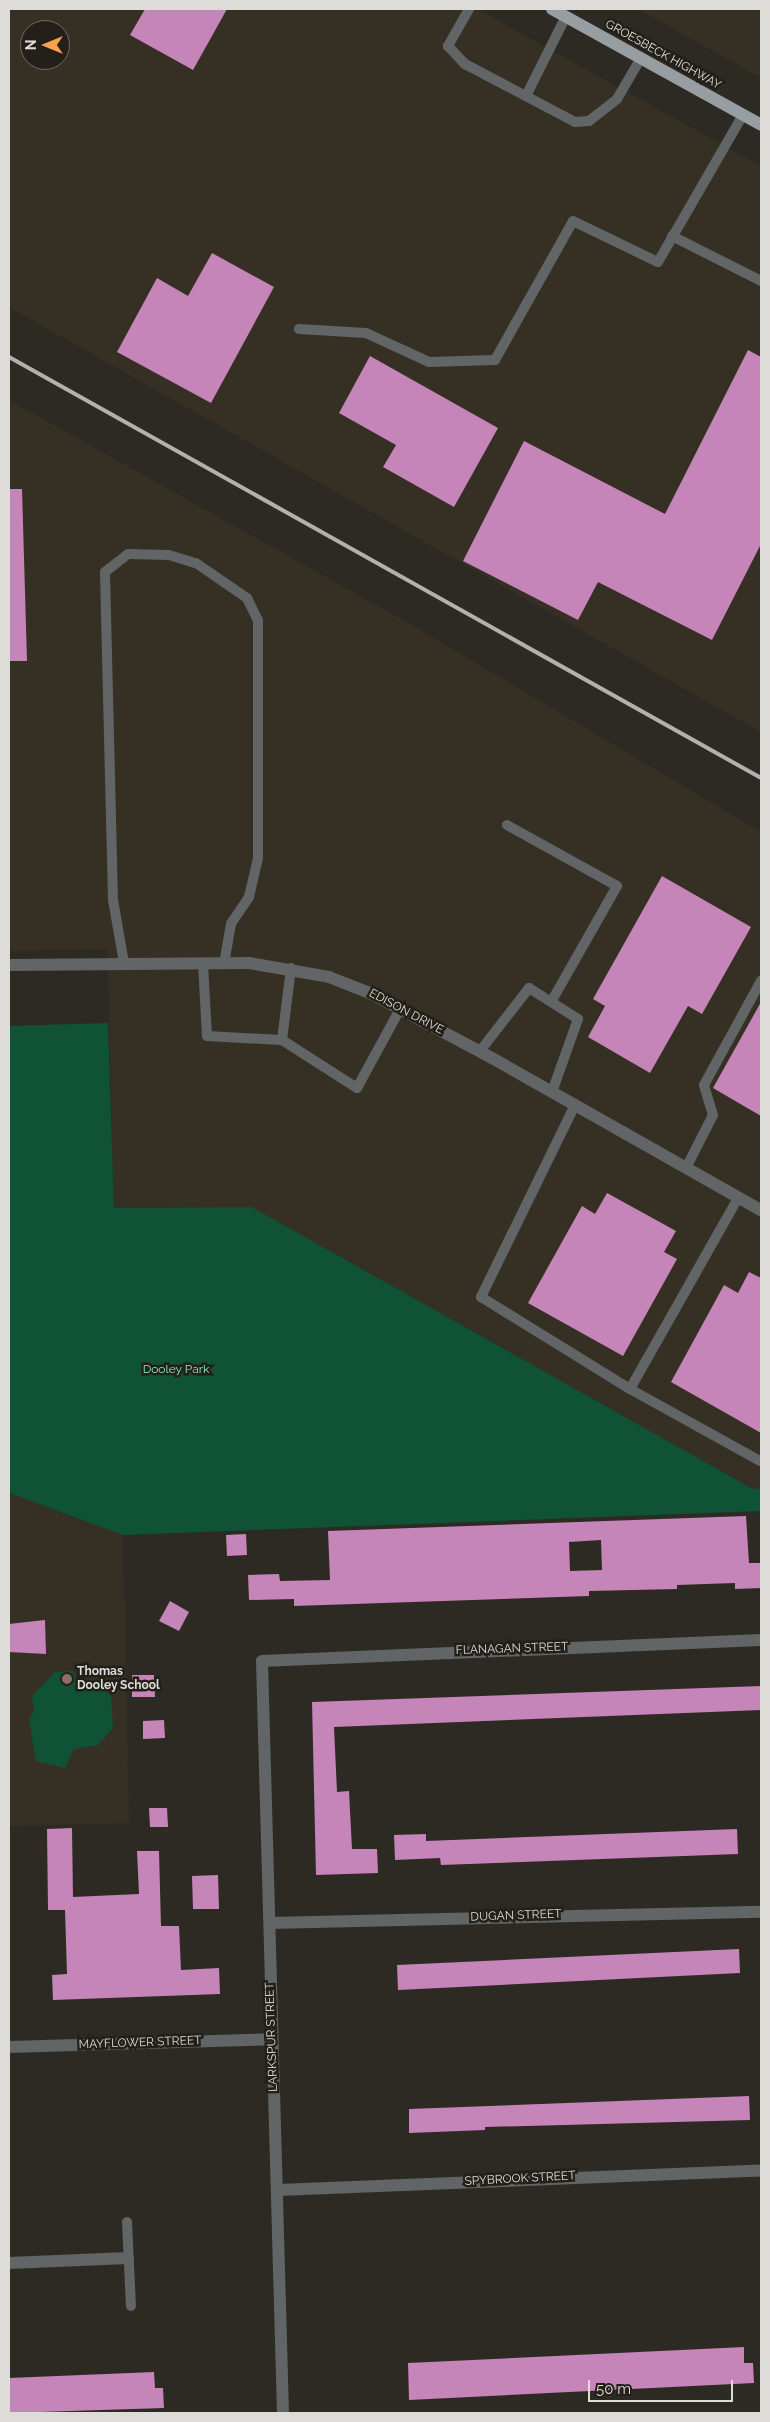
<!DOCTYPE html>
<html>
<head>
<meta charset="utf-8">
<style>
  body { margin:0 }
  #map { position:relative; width:770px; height:2422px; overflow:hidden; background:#2d2a24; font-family:Raleway,sans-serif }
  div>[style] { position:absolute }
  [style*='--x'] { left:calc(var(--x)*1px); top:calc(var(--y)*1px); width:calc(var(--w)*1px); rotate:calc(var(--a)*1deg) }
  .built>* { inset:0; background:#363024 }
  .green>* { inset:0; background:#0f5236 }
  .building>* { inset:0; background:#c585b9 }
  .service>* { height:10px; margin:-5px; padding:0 5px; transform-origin:5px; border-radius:5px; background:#616566 }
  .minor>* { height:12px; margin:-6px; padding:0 6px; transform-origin:6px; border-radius:6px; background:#616566 }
  .primary>* { height:12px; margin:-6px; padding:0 6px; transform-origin:6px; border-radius:6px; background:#979ea1 }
  .rail>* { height:4px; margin:-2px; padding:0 2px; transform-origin:2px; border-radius:2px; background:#b3b1ad }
  .dots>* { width:14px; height:14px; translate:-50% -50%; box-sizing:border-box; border:2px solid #23201a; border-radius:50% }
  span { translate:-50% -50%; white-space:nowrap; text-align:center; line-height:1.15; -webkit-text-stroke:5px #23201a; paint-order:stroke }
  .street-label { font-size:12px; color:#dedcd8 }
  .park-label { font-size:12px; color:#7ff3ba }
  .poi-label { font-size:12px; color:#dedcd8; font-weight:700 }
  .left { translate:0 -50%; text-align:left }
  .frame { position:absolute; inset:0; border:10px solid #dedcd8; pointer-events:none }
  .north { position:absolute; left:20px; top:20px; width:50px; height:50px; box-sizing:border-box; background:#23201a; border:1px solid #6e6b66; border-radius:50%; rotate:270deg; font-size:14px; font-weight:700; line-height:20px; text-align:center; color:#dedcd8 }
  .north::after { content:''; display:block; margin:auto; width:18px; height:22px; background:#f9a04c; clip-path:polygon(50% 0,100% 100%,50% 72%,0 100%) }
  .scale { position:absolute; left:588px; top:2380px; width:145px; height:22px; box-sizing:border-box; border:2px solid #dedcd8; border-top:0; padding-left:6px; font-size:15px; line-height:18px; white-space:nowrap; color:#dedcd8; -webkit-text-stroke:4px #23201a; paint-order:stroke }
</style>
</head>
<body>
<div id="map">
  <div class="built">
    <i style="clip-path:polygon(evenodd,9px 9px,477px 9px,761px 166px,761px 732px,9px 307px,9px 9px,30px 30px,60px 30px,60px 60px,30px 60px,30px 30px)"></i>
    <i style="clip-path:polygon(638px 9px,761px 9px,761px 78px)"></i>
    <i style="clip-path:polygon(9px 400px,412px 625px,761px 832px,761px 1488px,753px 1489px,252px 1207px,114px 1208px,107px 949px,9px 951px)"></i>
    <i style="clip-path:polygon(9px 1493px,123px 1535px,129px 1823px,9px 1826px)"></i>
  </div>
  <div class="green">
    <i style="clip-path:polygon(108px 1023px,114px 1208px,252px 1207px,753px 1489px,761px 1488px,761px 1511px,123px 1535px,9px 1493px,9px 1026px)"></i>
    <i style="clip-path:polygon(72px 1671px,78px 1681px,90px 1680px,111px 1696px,113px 1728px,98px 1745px,74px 1749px,65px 1768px,36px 1761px,29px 1720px,34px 1710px,32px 1696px,55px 1672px)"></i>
  </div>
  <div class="building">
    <i style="clip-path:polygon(145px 9px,227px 9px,193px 70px,130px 35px)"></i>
    <i style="clip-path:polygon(212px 253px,274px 287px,211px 403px,117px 352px,157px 278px,188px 296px)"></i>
    <i style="clip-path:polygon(748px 350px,761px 357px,761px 544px,712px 640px,598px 582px,578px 620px,463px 561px,524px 441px,665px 514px)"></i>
    <i style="clip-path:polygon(370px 356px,498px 428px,454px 507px,383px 467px,396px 445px,339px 413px)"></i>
    <i style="clip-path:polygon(9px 489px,22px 489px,27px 661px,9px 661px)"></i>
    <i style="clip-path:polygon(662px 876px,751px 927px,702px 1014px,688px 1006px,650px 1073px,588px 1037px,605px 1006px,593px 999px)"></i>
    <i style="clip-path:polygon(761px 1002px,761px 1116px,713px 1088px)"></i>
    <i style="clip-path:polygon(607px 1193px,676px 1231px,664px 1252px,677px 1259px,623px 1356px,528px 1303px,582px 1206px,595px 1214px)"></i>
    <i style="clip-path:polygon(749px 1272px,761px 1278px,761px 1433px,671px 1382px,724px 1285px,738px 1293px)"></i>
    <i style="clip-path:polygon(evenodd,746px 1516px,749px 1563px,761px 1563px,761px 1588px,735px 1589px,735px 1583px,677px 1585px,677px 1589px,589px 1591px,589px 1596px,294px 1606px,294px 1599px,249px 1600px,248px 1575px,279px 1574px,280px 1581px,330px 1580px,328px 1531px,746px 1516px,601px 1540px,602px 1570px,570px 1571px,569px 1542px,601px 1540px)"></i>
    <i style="clip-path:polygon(246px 1534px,247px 1555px,227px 1556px,226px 1535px)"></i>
    <i style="clip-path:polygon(170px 1601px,189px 1612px,179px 1631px,159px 1621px)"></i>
    <i style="clip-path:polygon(45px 1620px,46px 1654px,9px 1652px,9px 1624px)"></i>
    <i style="clip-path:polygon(132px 1675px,154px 1675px,155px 1697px,132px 1697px)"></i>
    <i style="clip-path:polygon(761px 1686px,761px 1710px,334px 1727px,337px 1792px,349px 1791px,352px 1849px,377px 1849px,378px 1873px,316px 1875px,312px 1702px)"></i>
    <i style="clip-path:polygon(164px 1720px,165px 1738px,143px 1739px,143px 1721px)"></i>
    <i style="clip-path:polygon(149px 1808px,167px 1808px,168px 1827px,150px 1827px)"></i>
    <i style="clip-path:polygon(72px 1828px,73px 1897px,139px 1894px,137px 1851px,159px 1851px,161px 1926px,179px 1926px,181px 1970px,219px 1968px,220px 1994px,53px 2000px,52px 1975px,67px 1974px,65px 1910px,48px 1910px,47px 1829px)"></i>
    <i style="clip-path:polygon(737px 1829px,738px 1854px,441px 1865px,440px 1858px,395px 1860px,394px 1835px,426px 1834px,426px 1841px)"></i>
    <i style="clip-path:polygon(218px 1875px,219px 1909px,193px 1909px,192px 1876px)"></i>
    <i style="clip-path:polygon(739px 1949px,740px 1973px,398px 1990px,397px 1965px)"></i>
    <i style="clip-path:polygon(749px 2096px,750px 2120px,485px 2127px,485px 2130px,409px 2133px,409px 2109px)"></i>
    <i style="clip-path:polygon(744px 2347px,744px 2363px,753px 2363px,754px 2383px,409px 2400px,408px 2363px)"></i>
    <i style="clip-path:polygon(154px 2372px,155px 2388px,163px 2388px,164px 2408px,9px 2413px,9px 2378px)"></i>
  </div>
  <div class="service">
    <i style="--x:469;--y:9;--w:43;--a:119.6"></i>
    <i style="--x:448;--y:46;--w:25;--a:47"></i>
    <i style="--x:465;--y:64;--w:124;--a:27.8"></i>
    <i style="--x:575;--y:122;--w:14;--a:-4"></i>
    <i style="--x:589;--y:121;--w:36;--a:-38"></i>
    <i style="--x:617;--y:99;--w:48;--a:-59.7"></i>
    <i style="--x:526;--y:96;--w:89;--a:-63.4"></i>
    <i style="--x:672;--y:236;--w:100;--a:26.8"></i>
    <i style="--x:299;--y:329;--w:67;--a:3.4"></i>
    <i style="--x:366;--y:333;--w:69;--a:24.7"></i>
    <i style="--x:429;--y:362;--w:66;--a:-1.7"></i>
    <i style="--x:495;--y:360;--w:159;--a:-60.7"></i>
    <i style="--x:573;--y:221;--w:94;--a:25.8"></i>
    <i style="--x:658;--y:262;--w:170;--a:-60"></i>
    <i style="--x:507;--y:825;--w:126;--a:29"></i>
    <i style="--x:617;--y:886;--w:133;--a:119.6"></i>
    <i style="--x:124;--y:963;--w:64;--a:-99.9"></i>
    <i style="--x:113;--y:900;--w:328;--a:-91.4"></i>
    <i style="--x:105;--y:572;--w:29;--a:-38"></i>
    <i style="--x:128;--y:554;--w:41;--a:1.4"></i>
    <i style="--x:169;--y:555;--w:28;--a:17"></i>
    <i style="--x:196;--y:563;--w:62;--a:34.5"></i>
    <i style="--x:247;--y:598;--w:25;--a:64"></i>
    <i style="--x:258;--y:621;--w:237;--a:90"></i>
    <i style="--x:258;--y:858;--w:40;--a:103"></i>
    <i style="--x:249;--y:897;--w:32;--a:124"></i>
    <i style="--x:231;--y:924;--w:40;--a:100"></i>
    <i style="--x:203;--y:963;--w:73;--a:86.9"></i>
    <i style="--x:207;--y:1036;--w:75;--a:3.1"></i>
    <i style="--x:291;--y:968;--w:73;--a:97.1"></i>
    <i style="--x:282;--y:1040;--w:89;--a:32.6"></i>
    <i style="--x:357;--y:1088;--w:90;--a:-61.4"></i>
    <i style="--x:480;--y:1051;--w:80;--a:-52.1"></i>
    <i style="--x:529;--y:988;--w:58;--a:32.3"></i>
    <i style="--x:578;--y:1019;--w:77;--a:109.6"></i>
    <i style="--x:575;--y:1105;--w:214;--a:116.1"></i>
    <i style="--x:481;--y:1297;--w:175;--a:31.7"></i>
    <i style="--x:630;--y:1389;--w:219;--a:-60.5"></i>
    <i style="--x:686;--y:1168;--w:59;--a:-63"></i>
    <i style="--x:713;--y:1115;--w:31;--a:-107"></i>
    <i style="--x:704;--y:1085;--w:119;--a:-61.3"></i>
    <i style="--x:630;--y:1389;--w:149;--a:29"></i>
    <i style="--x:127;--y:2222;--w:84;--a:87.3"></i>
  </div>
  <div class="minor">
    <i style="--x:9;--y:965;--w:240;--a:-0.5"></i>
    <i style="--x:249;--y:963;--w:81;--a:9.9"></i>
    <i style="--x:329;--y:977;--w:46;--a:21.6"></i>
    <i style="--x:372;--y:994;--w:136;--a:28.1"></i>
    <i style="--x:492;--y:1058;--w:309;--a:29.5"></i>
    <i style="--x:270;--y:1923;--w:491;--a:-1.3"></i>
    <i style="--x:9;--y:2047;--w:263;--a:-1.7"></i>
    <i style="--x:278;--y:2190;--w:483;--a:-2.3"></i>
    <i style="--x:9;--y:2263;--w:119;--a:-2.4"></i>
    <i style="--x:283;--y:2413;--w:752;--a:-91.6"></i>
    <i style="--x:262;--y:1661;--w:499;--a:-2.4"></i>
  </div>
  <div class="primary">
    <i style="--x:552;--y:9;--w:239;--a:29"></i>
  </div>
  <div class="rail">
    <i style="--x:9;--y:357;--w:862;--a:29.24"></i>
  </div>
  <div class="dots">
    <i style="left:67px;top:1679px;background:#8d6e63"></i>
  </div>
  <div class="street-label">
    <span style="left:663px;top:55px;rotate:29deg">GROESBECK HIGHWAY</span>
    <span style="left:406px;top:1012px;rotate:28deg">EDISON DRIVE</span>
    <span style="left:512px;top:1649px;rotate:-2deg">FLANAGAN STREET</span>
    <span style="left:516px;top:1916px;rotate:-2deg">DUGAN STREET</span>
    <span style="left:272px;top:2037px;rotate:-92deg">LARKSPUR STREET</span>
    <span style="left:140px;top:2043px;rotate:-2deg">MAYFLOWER STREET</span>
    <span style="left:520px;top:2179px;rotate:-3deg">SPYBROOK STREET</span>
  </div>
  <div class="park-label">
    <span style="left:176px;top:1370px">Dooley Park</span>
  </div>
  <div class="poi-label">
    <span class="left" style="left:77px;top:1679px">Thomas<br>Dooley School</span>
  </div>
  <div class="frame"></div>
  <div class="north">N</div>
  <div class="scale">50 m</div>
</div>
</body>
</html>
